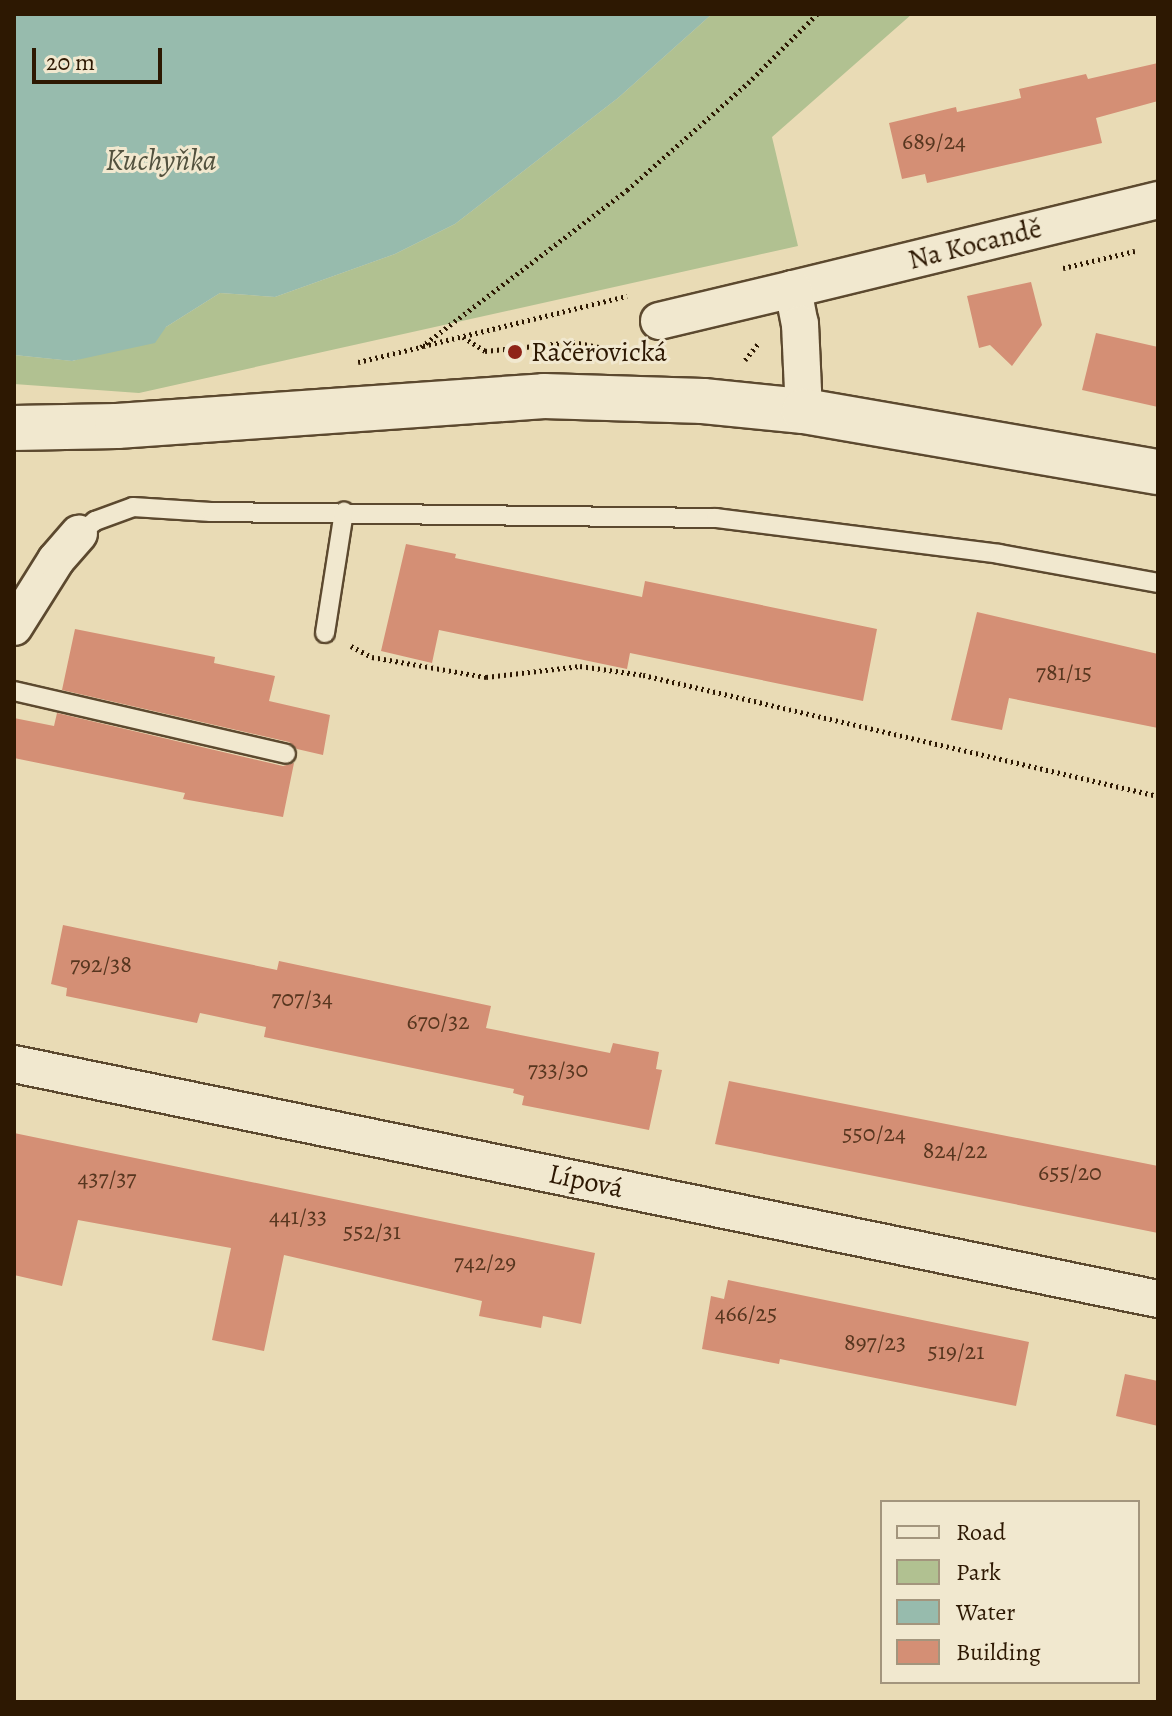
<!DOCTYPE html>
<html>
<head>
<meta charset="utf-8">
<style>
  body { margin:0 }
  #map { position:relative; width:1172px; height:1716px; overflow:hidden; background:#e9dbb5; font-family:Alegreya,serif }
  div>[style] { position:absolute }
  [style*='--x'] { left:calc(var(--x)*1px); top:calc(var(--y)*1px); width:calc(var(--w)*1px); rotate:calc(var(--a)*1deg) }
  .green>* { inset:0; background:#b1c191 }
  .water>* { inset:0; background:#97bbad }
  .building>* { inset:0; background:#d48f75 }
  .path>* { height:5px; margin-top:-2.5px; transform-origin:0; background:repeating-linear-gradient(90deg,#2d1802 0 2px,transparent 0 6px) }
  .roads { filter:drop-shadow(2px 0 #5c492f) drop-shadow(-2px 0 #5c492f) drop-shadow(0 2px #5c492f) drop-shadow(0 -2px #5c492f) }
  .service>* { height:18px; margin:-9px; padding:0 9px; transform-origin:9px; border-radius:9px; background:#f1e8cf }
  .minor>* { height:36px; margin:-18px; padding:0 18px; transform-origin:18px; border-radius:18px; background:#f1e8cf }
  .secondary>* { height:44px; margin:-22px; padding:0 22px; transform-origin:22px; border-radius:22px; background:#f1e8cf }
  .dots>* { width:22px; height:22px; translate:-50% -50%; box-sizing:border-box; border:4px solid #f1e8cf; border-radius:50% }
  span { translate:-50% -50%; white-space:nowrap; text-align:center; line-height:1.15; -webkit-text-stroke:6px #f1e8cf; paint-order:stroke }
  .number-label { font-size:24px; color:#57361f }
  .number-label span { -webkit-text-stroke-width:0 }
  .street-label { font-size:28px; color:#2d1802 }
  .poi-label { font-size:28px; color:#2d1802 }
  .left { translate:0 -50%; text-align:left }
  .water-label { font-size:30px; color:#52513e; font-style:italic }
  .frame { position:absolute; inset:0; border:16px solid #2d1802; pointer-events:none }
  .legend { position:absolute; left:880px; top:1500px; width:260px; height:184px; box-sizing:border-box; background:#f1e8cf; border:2px solid #a3957d; margin:0; padding:10px 14px; list-style:none; font-size:24px; color:#2d1802 }
  .legend li { display:flex; align-items:center; gap:16px; height:40px }
  .legend b { width:40px; border:2px solid #a3957d }
  .scale { position:absolute; left:32px; top:48px; width:130px; height:36px; box-sizing:border-box; border:4px solid #2d1802; border-top:0; padding-left:10px; font-size:24px; line-height:28px; white-space:nowrap; color:#2d1802; -webkit-text-stroke:6px #f1e8cf; paint-order:stroke }
</style>
</head>
<body>
<div id="map">
  <div class="green">
    <i style="clip-path:polygon(712px 14px,912px 14px,772px 137px,798px 246px,139px 393px,14px 384px,14px 355px,73px 361px,166px 327px,220px 293px,275px 297px,395px 254px,455px 224px,618px 98px)"></i>
  </div>
  <div class="water">
    <i style="clip-path:polygon(14px 14px,712px 14px,618px 98px,455px 224px,395px 254px,275px 297px,220px 293px,166px 327px,155px 343px,72px 361px,14px 355px)"></i>
  </div>
  <div class="building">
    <i style="clip-path:polygon(1158px 63px,1158px 101px,1096px 118px,1102px 143px,927px 183px,925px 174px,902px 179px,889px 123px,956px 107px,957px 112px,1021px 98px,1019px 89px,1086px 74px,1088px 79px)"></i>
    <i style="clip-path:polygon(1031px 282px,1042px 325px,1012px 366px,990px 345px,979px 348px,967px 296px)"></i>
    <i style="clip-path:polygon(1096px 333px,1158px 347px,1158px 407px,1082px 390px)"></i>
    <i style="clip-path:polygon(406px 544px,456px 554px,455px 558px,642px 597px,645px 581px,877px 629px,863px 701px,630px 653px,627px 669px,439px 630px,432px 663px,381px 651px)"></i>
    <i style="clip-path:polygon(977px 612px,1158px 654px,1158px 728px,1009px 698px,1002px 730px,951px 720px)"></i>
    <i style="clip-path:polygon(75px 629px,215px 657px,214px 663px,275px 676px,269px 701px,330px 715px,323px 755px,297px 749px,289px 742px,62px 690px)"></i>
    <i style="clip-path:polygon(57px 713px,283px 766px,294px 763px,283px 817px,183px 799px,185px 793px,14px 758px,14px 718px,54px 726px)"></i>
    <i style="clip-path:polygon(63px 925px,277px 970px,279px 961px,491px 1006px,486px 1028px,610px 1053px,613px 1043px,659px 1052px,656px 1069px,662px 1070px,649px 1130px,522px 1105px,524px 1096px,513px 1093px,514px 1089px,264px 1037px,266px 1027px,200px 1013px,197px 1023px,66px 996px,67px 988px,51px 984px)"></i>
    <i style="clip-path:polygon(729px 1081px,1158px 1166px,1158px 1233px,715px 1144px)"></i>
    <i style="clip-path:polygon(14px 1133px,595px 1253px,581px 1324px,543px 1316px,541px 1328px,479px 1316px,482px 1301px,284px 1255px,264px 1351px,212px 1340px,231px 1248px,78px 1220px,62px 1286px,14px 1275px)"></i>
    <i style="clip-path:polygon(728px 1280px,1029px 1342px,1016px 1406px,780px 1359px,779px 1364px,702px 1349px,711px 1296px,724px 1299px)"></i>
    <i style="clip-path:polygon(1125px 1374px,1158px 1381px,1158px 1426px,1116px 1416px)"></i>
  </div>
  <div class="path">
    <i style="--x:1063;--y:268;--w:74;--a:-13.3"></i>
    <i style="--x:463;--y:337;--w:26;--a:32"></i>
    <i style="--x:485;--y:351;--w:88;--a:-5.8"></i>
    <i style="--x:573;--y:342;--w:47;--a:11.1"></i>
    <i style="--x:423;--y:346;--w:210;--a:-13.8"></i>
    <i style="--x:745;--y:360;--w:22;--a:-51"></i>
    <i style="--x:358;--y:362;--w:65;--a:-13.4"></i>
    <i style="--x:421;--y:347;--w:259;--a:-37.3"></i>
    <i style="--x:627;--y:190;--w:162;--a:-41.5"></i>
    <i style="--x:748;--y:83;--w:98;--a:-45"></i>
    <i style="--x:351;--y:646;--w:24;--a:28"></i>
    <i style="--x:372;--y:657;--w:116;--a:10"></i>
    <i style="--x:486;--y:677;--w:95;--a:-6.7"></i>
    <i style="--x:580;--y:666;--w:64;--a:8.1"></i>
    <i style="--x:643;--y:675;--w:529;--a:13.22"></i>
  </div>
  <div class="roads">
    <div class="service">
      <i style="--x:79;--y:534;--w:21;--a:-39"></i>
      <i style="--x:95;--y:521;--w:40;--a:-20.2"></i>
      <i style="--x:133;--y:507;--w:78;--a:3.7"></i>
      <i style="--x:211;--y:512;--w:505;--a:0.68"></i>
      <i style="--x:716;--y:518;--w:285;--a:7.2"></i>
      <i style="--x:999;--y:554;--w:162;--a:10.3"></i>
      <i style="--x:325;--y:633;--w:123;--a:-81.1"></i>
      <i style="--x:14;--y:691;--w:279;--a:13"></i>
    </div>
    <div class="minor">
      <i style="--x:793;--y:289;--w:376;--a:-13.7"></i>
      <i style="--x:659;--y:321;--w:138;--a:-13.4"></i>
      <i style="--x:793;--y:289;--w:36;--a:79"></i>
      <i style="--x:800;--y:324;--w:87;--a:87.4"></i>
      <i style="--x:14;--y:627;--w:79;--a:-57.9"></i>
      <i style="--x:56;--y:560;--w:35;--a:-49"></i>
      <i style="--x:14;--y:1064;--w:1168;--a:11.61"></i>
    </div>
    <div class="secondary">
      <i style="--x:14;--y:428;--w:103;--a:-1.1"></i>
      <i style="--x:117;--y:426;--w:428;--a:-4"></i>
      <i style="--x:544;--y:396;--w:159;--a:1.8"></i>
      <i style="--x:703;--y:401;--w:101;--a:5.7"></i>
      <i style="--x:804;--y:411;--w:359;--a:9.8"></i>
    </div>
  </div>
  <div class="dots">
    <i style="left:515px;top:352px;background:#8f2418"></i>
  </div>
  <div class="number-label">
    <span style="left:934px;top:142px">689/24</span>
    <span style="left:1064px;top:673px">781/15</span>
    <span style="left:101px;top:965px">792/38</span>
    <span style="left:302px;top:999px">707/34</span>
    <span style="left:438px;top:1022px">670/32</span>
    <span style="left:558px;top:1070px">733/30</span>
    <span style="left:874px;top:1134px">550/24</span>
    <span style="left:955px;top:1151px">824/22</span>
    <span style="left:1070px;top:1173px">655/20</span>
    <span style="left:107px;top:1179px">437/37</span>
    <span style="left:298px;top:1217px">441/33</span>
    <span style="left:372px;top:1232px">552/31</span>
    <span style="left:485px;top:1263px">742/29</span>
    <span style="left:746px;top:1314px">466/25</span>
    <span style="left:875px;top:1343px">897/23</span>
    <span style="left:956px;top:1352px">519/21</span>
  </div>
  <div class="street-label">
    <span style="left:975px;top:244px;rotate:-14deg">Na Kocandě</span>
    <span style="left:586px;top:1181px;rotate:12deg">Lípová</span>
  </div>
  <div class="poi-label">
    <span class="left" style="left:531px;top:352px">Račerovická</span>
  </div>
  <div class="water-label">
    <span style="left:161px;top:160px">Kuchyňka</span>
  </div>
  <div class="frame"></div>
  <ul class="legend">
  <li><b style="height:10px;background:#f1e8cf"></b>Road</li>
  <li><b style="height:22px;background:#b1c191"></b>Park</li>
  <li><b style="height:22px;background:#97bbad"></b>Water</li>
  <li><b style="height:22px;background:#d48f75"></b>Building</li>
  </ul>
  <div class="scale">20 m</div>
</div>
</body>
</html>
